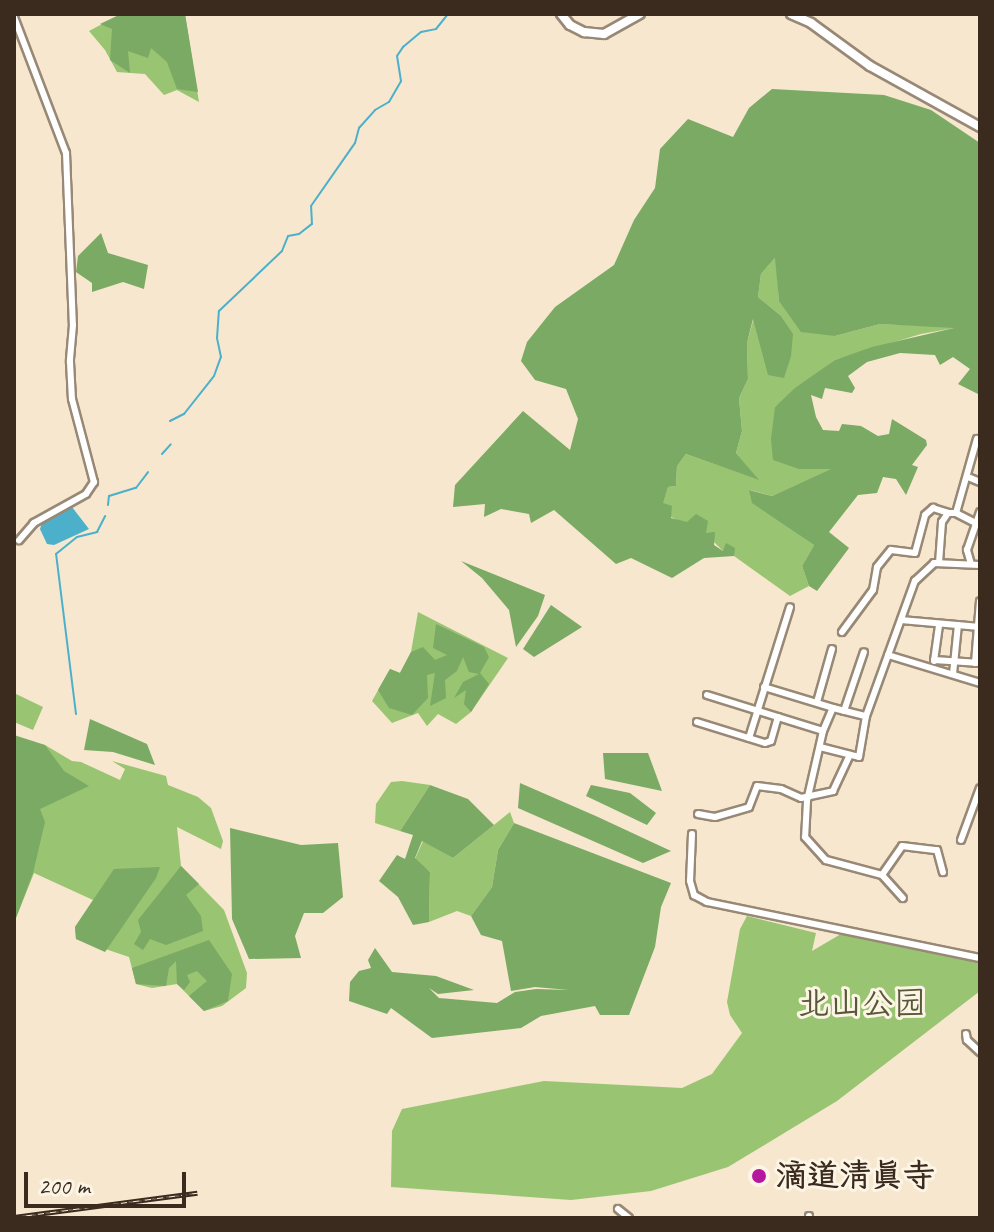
<!DOCTYPE html>
<html>
<head>
<meta charset="utf-8">
<style>
  body { margin:0 }
  #map { position:relative; width:994px; height:1232px; overflow:hidden; background:#f6e7ce; font-family:Caveat,"LXGW WenKai TC",sans-serif }
  div>[style] { position:absolute }
  [style*='--x'] { left:calc(var(--x)*1px); top:calc(var(--y)*1px); width:calc(var(--w)*1px); rotate:calc(var(--a)*1deg) }
  .green>* { inset:0; background:#99c471 }
  .forest>* { inset:0; background:#7aaa63 }
  .water>* { inset:0; background:#4cb0cb }
  .stream>* { height:2px; margin:-1px; padding:0 1px; transform-origin:1px; border-radius:1px; background:#4cb0cb }
  .roads { filter:drop-shadow(2px 0 #988876) drop-shadow(-2px 0 #988876) drop-shadow(0 2px #988876) drop-shadow(0 -2px #988876) }
  .street>* { height:6px; margin:-3px; padding:0 3px; transform-origin:3px; border-radius:3px; background:#fff }
  .secondary>* { height:8px; margin:-4px; padding:0 4px; transform-origin:4px; border-radius:4px; background:#fff }
  .rail>* { height:5px; margin-top:-2.5px; transform-origin:0; background:repeating-linear-gradient(90deg,#fcf5e5 0 6px,#3b2a1e 0 12px); box-sizing:border-box; border-block:2px solid #3b2a1e }
  .dots>* { width:22px; height:22px; translate:-50% -50%; box-sizing:border-box; border:4px solid #fcf5e5; border-radius:50% }
  span { translate:-50% -50%; white-space:nowrap; text-align:center; line-height:1.15; -webkit-text-stroke:6px #fcf5e5; paint-order:stroke }
  .park-label { font-size:32px; color:#575837 }
  .poi-label { font-size:32px; color:#3b2a1e; font-weight:700 }
  .left { translate:0 -50%; text-align:left }
  .frame { position:absolute; inset:0; border:16px solid #3b2a1e; pointer-events:none }
  .scale { position:absolute; left:24px; top:1172px; width:162px; height:36px; box-sizing:border-box; border:4px solid #3b2a1e; border-top:0; padding-left:10px; font-size:24px; line-height:28px; white-space:nowrap; color:#3b2a1e; -webkit-text-stroke:6px #fcf5e5; paint-order:stroke }
</style>
</head>
<body>
<div id="map">
  <div class="green">
    <i style="clip-path:polygon(121px 14px,185px 14px,199px 102px,177px 90px,164px 95px,145px 74px,117px 72px,105px 50px,89px 31px)"></i>
    <i style="clip-path:polygon(776px 257px,779px 301px,835px 336px,880px 324px,960px 327px,921px 334px,835px 360px,775px 407px,834px 468px,772px 496px,750px 490px,777px 519px,814px 545px,802px 566px,809px 586px,790px 596px,734px 556px,734px 548px,724px 552px,706px 534px,671px 517px,662px 504px,668px 487px,676px 486px,677px 466px,686px 454px,757px 479px,736px 453px,742px 431px,739px 398px,748px 379px,747px 343px,754px 317px,769px 375px,780px 315px,758px 297px,761px 274px)"></i>
    <i style="clip-path:polygon(418px 612px,508px 658px,471px 712px,456px 724px,438px 714px,427px 726px,418px 713px,392px 723px,372px 701px,390px 669px,400px 673px,411px 652px)"></i>
    <i style="clip-path:polygon(14px 693px,43px 707px,33px 730px,14px 722px)"></i>
    <i style="clip-path:polygon(14px 738px,45px 745px,72px 761px,81px 762px,120px 780px,125px 769px,112px 761px,166px 776px,168px 785px,198px 797px,211px 808px,223px 841px,221px 849px,177px 827px,181px 866px,224px 910px,247px 973px,246px 988px,222px 1006px,204px 1011px,177px 984px,152px 988px,136px 984px,129px 957px,76px 939px,75px 927px,93px 900px,34px 873px,14px 923px)"></i>
    <i style="clip-path:polygon(402px 781px,430px 785px,400px 831px,375px 823px,376px 804px,391px 782px)"></i>
    <i style="clip-path:polygon(510px 812px,514px 823px,498px 850px,492px 887px,471px 916px,457px 911px,429px 922px,430px 872px,415px 859px,423px 841px,453px 858px)"></i>
    <i style="clip-path:polygon(747px 916px,816px 933px,812px 951px,841px 934px,980px 963px,980px 991px,837px 1101px,728px 1167px,651px 1191px,571px 1200px,391px 1187px,392px 1131px,402px 1109px,544px 1081px,682px 1088px,712px 1074px,742px 1033px,730px 1015px,727px 1002px,740px 929px)"></i>
  </div>
  <div class="forest">
    <i style="clip-path:polygon(121px 14px,185px 14px,198px 92px,177px 89px,167px 62px,151px 48px,148px 58px,128px 51px,130px 73px,110px 60px,112px 29px,100px 24px)"></i>
    <i style="clip-path:polygon(772px 89px,884px 95px,931px 110px,980px 143px,980px 395px,958px 384px,970px 369px,953px 357px,940px 365px,935px 355px,900px 353px,867px 362px,848px 376px,855px 388px,852px 393px,825px 388px,822px 399px,811px 395px,816px 417px,823px 430px,839px 431px,842px 424px,861px 426px,878px 436px,889px 434px,892px 419px,926px 440px,927px 445px,912px 465px,918px 467px,906px 495px,896px 479px,883px 477px,877px 493px,858px 495px,829px 532px,849px 548px,817px 591px,809px 586px,802px 566px,814px 545px,752px 503px,749px 490px,772px 496px,831px 469px,799px 469px,773px 460px,771px 439px,775px 407px,795px 388px,835px 360px,872px 347px,954px 328px,880px 324px,835px 336px,801px 332px,779px 301px,775px 258px,761px 274px,758px 297px,780px 315px,793px 334px,791px 356px,784px 378px,768px 375px,753px 319px,747px 343px,748px 379px,739px 398px,742px 431px,736px 453px,759px 480px,686px 454px,677px 466px,676px 486px,668px 487px,663px 503px,672px 506px,671px 518px,687px 522px,696px 514px,708px 521px,706px 533px,715px 532px,714px 545px,723px 551px,726px 543px,735px 548px,734px 556px,704px 558px,672px 578px,631px 558px,616px 564px,554px 510px,531px 523px,529px 514px,501px 509px,484px 517px,485px 504px,453px 507px,455px 485px,523px 411px,570px 450px,578px 419px,566px 389px,535px 380px,521px 361px,527px 342px,555px 307px,614px 265px,634px 220px,655px 188px,660px 149px,688px 119px,733px 137px,749px 108px)"></i>
    <i style="clip-path:polygon(101px 233px,108px 253px,148px 265px,144px 289px,123px 282px,92px 292px,92px 283px,76px 272px,78px 256px)"></i>
    <i style="clip-path:polygon(461px 561px,545px 595px,538px 616px,516px 647px,509px 610px,482px 578px)"></i>
    <i style="clip-path:polygon(551px 605px,582px 627px,534px 657px,523px 649px)"></i>
    <i style="clip-path:polygon(436px 624px,484px 647px,489px 657px,480px 673px,489px 684px,471px 712px,464px 704px,466px 690px,454px 698px,463px 682px,479px 674px,469px 672px,463px 657px,457px 671px,445px 680px,446px 698px,430px 706px,435px 673px,427px 675px,428px 698px,412px 715px,389px 708px,378px 690px,390px 669px,400px 673px,411px 652px,423px 647px,435px 660px,447px 655px,433px 648px)"></i>
    <i style="clip-path:polygon(90px 719px,147px 744px,155px 765px,113px 752px,84px 750px)"></i>
    <i style="clip-path:polygon(14px 735px,45px 745px,64px 771px,89px 786px,40px 809px,45px 822px,33px 873px,14px 923px)"></i>
    <i style="clip-path:polygon(603px 753px,648px 753px,662px 791px,605px 779px)"></i>
    <i style="clip-path:polygon(520px 783px,598px 817px,671px 851px,643px 863px,518px 808px)"></i>
    <i style="clip-path:polygon(430px 785px,468px 799px,494px 825px,453px 858px,422px 841px,415px 858px,430px 872px,429px 922px,413px 925px,398px 897px,379px 881px,397px 855px,405px 859px,413px 835px,400px 831px)"></i>
    <i style="clip-path:polygon(591px 785px,630px 793px,656px 813px,647px 825px,586px 796px)"></i>
    <i style="clip-path:polygon(514px 823px,671px 883px,661px 907px,655px 947px,629px 1015px,600px 1015px,595px 1006px,541px 1016px,521px 1028px,432px 1038px,391px 1008px,387px 1014px,349px 1001px,350px 982px,359px 971px,371px 968px,368px 960px,375px 948px,392px 972px,436px 976px,474px 990px,438px 994px,429px 988px,439px 998px,497px 1003px,515px 992px,536px 989px,569px 990px,535px 987px,511px 991px,502px 941px,481px 935px,471px 916px,492px 887px,498px 850px)"></i>
    <i style="clip-path:polygon(230px 828px,301px 845px,338px 843px,343px 897px,323px 913px,304px 913px,295px 936px,301px 958px,249px 959px,232px 919px)"></i>
    <i style="clip-path:polygon(181px 866px,199px 884px,186px 895px,201px 916px,203px 931px,166px 945px,150px 939px,143px 950px,134px 944px,141px 932px,138px 920px)"></i>
    <i style="clip-path:polygon(160px 867px,156px 878px,105px 952px,76px 939px,75px 927px,114px 869px)"></i>
    <i style="clip-path:polygon(209px 940px,232px 974px,228px 1001px,204px 1011px,189px 996px,207px 981px,197px 971px,187px 975px,190px 982px,184px 990px,177px 984px,176px 961px,169px 968px,166px 986px,136px 984px,132px 968px)"></i>
  </div>
  <div class="water">
    <i style="clip-path:polygon(72px 507px,89px 529px,54px 545px,47px 544px,40px 529px,42px 523px)"></i>
  </div>
  <div class="stream">
    <i style="--x:170;--y:421;--w:16;--a:-27"></i>
    <i style="--x:184;--y:414;--w:48;--a:-51.7"></i>
    <i style="--x:214;--y:376;--w:20;--a:-70"></i>
    <i style="--x:221;--y:357;--w:19;--a:-102"></i>
    <i style="--x:217;--y:338;--w:27;--a:-86"></i>
    <i style="--x:219;--y:311;--w:87;--a:-43.6"></i>
    <i style="--x:282;--y:251;--w:16;--a:-68"></i>
    <i style="--x:288;--y:236;--w:11;--a:-10"></i>
    <i style="--x:299;--y:234;--w:16;--a:-38"></i>
    <i style="--x:312;--y:224;--w:18;--a:-93"></i>
    <i style="--x:311;--y:206;--w:77;--a:-55.1"></i>
    <i style="--x:355;--y:143;--w:16;--a:-75"></i>
    <i style="--x:359;--y:128;--w:24;--a:-48"></i>
    <i style="--x:375;--y:110;--w:16;--a:-30"></i>
    <i style="--x:389;--y:102;--w:24;--a:-60"></i>
    <i style="--x:401;--y:81;--w:25;--a:-99"></i>
    <i style="--x:397;--y:56;--w:11;--a:-56"></i>
    <i style="--x:403;--y:47;--w:23;--a:-40"></i>
    <i style="--x:421;--y:32;--w:15;--a:-11"></i>
    <i style="--x:436;--y:29;--w:19;--a:-51"></i>
    <i style="--x:162;--y:454;--w:13;--a:-48"></i>
    <i style="--x:108;--y:505;--w:9;--a:-84"></i>
    <i style="--x:109;--y:496;--w:28;--a:-17"></i>
    <i style="--x:136;--y:488;--w:20;--a:-53"></i>
    <i style="--x:76;--y:714;--w:161;--a:-97.1"></i>
    <i style="--x:56;--y:554;--w:27;--a:-39"></i>
    <i style="--x:77;--y:537;--w:21;--a:-14"></i>
    <i style="--x:97;--y:532;--w:18;--a:-63"></i>
  </div>
  <div class="roads">
    <div class="street">
      <i style="--x:14;--y:17;--w:146;--a:69.1"></i>
      <i style="--x:66;--y:153;--w:172;--a:87.7"></i>
      <i style="--x:73;--y:325;--w:37;--a:95"></i>
      <i style="--x:70;--y:362;--w:37;--a:87"></i>
      <i style="--x:72;--y:399;--w:86;--a:75.2"></i>
      <i style="--x:94;--y:482;--w:14;--a:124"></i>
      <i style="--x:86;--y:494;--w:60;--a:150.9"></i>
      <i style="--x:34;--y:523;--w:23;--a:131"></i>
      <i style="--x:968;--y:477;--w:13;--a:23"></i>
      <i style="--x:956;--y:513;--w:22;--a:27"></i>
      <i style="--x:939;--y:563;--w:41;--a:-85.8"></i>
      <i style="--x:942;--y:522;--w:11;--a:-56"></i>
      <i style="--x:948;--y:513;--w:8;--a:0"></i>
      <i style="--x:956;--y:513;--w:77;--a:-74.2"></i>
      <i style="--x:971;--y:564;--w:15;--a:-106"></i>
      <i style="--x:967;--y:550;--w:40;--a:-71.1"></i>
      <i style="--x:901;--y:620;--w:79;--a:5.1"></i>
      <i style="--x:842;--y:632;--w:52;--a:-53.6"></i>
      <i style="--x:873;--y:590;--w:23;--a:-80"></i>
      <i style="--x:877;--y:567;--w:22;--a:-51"></i>
      <i style="--x:891;--y:550;--w:24;--a:7"></i>
      <i style="--x:915;--y:553;--w:39;--a:-75"></i>
      <i style="--x:925;--y:515;--w:11;--a:-41"></i>
      <i style="--x:933;--y:508;--w:16;--a:18"></i>
      <i style="--x:888;--y:655;--w:96;--a:16.9"></i>
      <i style="--x:934;--y:660;--w:46;--a:3.7"></i>
      <i style="--x:934;--y:661;--w:37;--a:-82"></i>
      <i style="--x:975;--y:663;--w:62;--a:-85.4"></i>
      <i style="--x:953;--y:674;--w:49;--a:-84.2"></i>
      <i style="--x:764;--y:687;--w:72;--a:16.9"></i>
      <i style="--x:707;--y:695;--w:121;--a:17.2"></i>
      <i style="--x:823;--y:731;--w:25;--a:-67"></i>
      <i style="--x:833;--y:708;--w:34;--a:14"></i>
      <i style="--x:866;--y:716;--w:144;--a:-70.1"></i>
      <i style="--x:915;--y:581;--w:26;--a:-43"></i>
      <i style="--x:934;--y:563;--w:46;--a:2.5"></i>
      <i style="--x:817;--y:702;--w:55;--a:-74.2"></i>
      <i style="--x:844;--y:711;--w:62;--a:-71.3"></i>
      <i style="--x:697;--y:722;--w:71;--a:17.2"></i>
      <i style="--x:765;--y:743;--w:6;--a:-18"></i>
      <i style="--x:771;--y:741;--w:25;--a:-74"></i>
      <i style="--x:823;--y:731;--w:72;--a:102.9"></i>
      <i style="--x:807;--y:801;--w:36;--a:93"></i>
      <i style="--x:805;--y:837;--w:31;--a:48"></i>
      <i style="--x:826;--y:860;--w:58;--a:15"></i>
      <i style="--x:882;--y:875;--w:31;--a:48"></i>
      <i style="--x:749;--y:738;--w:137;--a:-72.6"></i>
      <i style="--x:820;--y:747;--w:40;--a:14.4"></i>
      <i style="--x:859;--y:757;--w:42;--a:-80.3"></i>
      <i style="--x:698;--y:814;--w:17;--a:10"></i>
      <i style="--x:715;--y:817;--w:35;--a:-16"></i>
      <i style="--x:749;--y:807;--w:22;--a:-69"></i>
      <i style="--x:757;--y:786;--w:24;--a:7"></i>
      <i style="--x:781;--y:789;--w:22;--a:24"></i>
      <i style="--x:801;--y:798;--w:33;--a:-12"></i>
      <i style="--x:833;--y:791;--w:40;--a:-65"></i>
      <i style="--x:692;--y:834;--w:47;--a:92.4"></i>
      <i style="--x:690;--y:881;--w:15;--a:74"></i>
      <i style="--x:694;--y:895;--w:15;--a:28"></i>
      <i style="--x:707;--y:902;--w:279;--a:11.6"></i>
      <i style="--x:961;--y:840;--w:55;--a:-69.9"></i>
      <i style="--x:882;--y:875;--w:35;--a:-55"></i>
      <i style="--x:902;--y:846;--w:35;--a:7"></i>
      <i style="--x:937;--y:850;--w:23;--a:75"></i>
      <i style="--x:966;--y:1034;--w:6;--a:81"></i>
      <i style="--x:967;--y:1040;--w:18;--a:43"></i>
      <i style="--x:618;--y:1209;--w:14;--a:39"></i>
      <i style="--x:809;--y:1218;--w:2;--a:-90"></i>
    </div>
    <div class="secondary">
      <i style="--x:561;--y:14;--w:14;--a:51"></i>
      <i style="--x:570;--y:25;--w:16;--a:27"></i>
      <i style="--x:584;--y:32;--w:20;--a:6"></i>
      <i style="--x:604;--y:34;--w:41;--a:-29.1"></i>
      <i style="--x:791;--y:14;--w:22;--a:24"></i>
      <i style="--x:811;--y:23;--w:73;--a:36.1"></i>
      <i style="--x:870;--y:66;--w:126;--a:29"></i>
    </div>
  </div>
  <div class="rail">
    <i style="--x:14;--y:1217;--w:185;--a:-7.5"></i>
  </div>
  <div class="dots">
    <i style="left:759px;top:1176px;background:#b5179e"></i>
  </div>
  <div class="park-label">
    <span style="left:862px;top:1004px">北山公园</span>
  </div>
  <div class="poi-label">
    <span class="left" style="left:775px;top:1176px">滴道清真寺</span>
  </div>
  <div class="frame"></div>
  <div class="scale">200 m</div>
</div>
</body>
</html>
